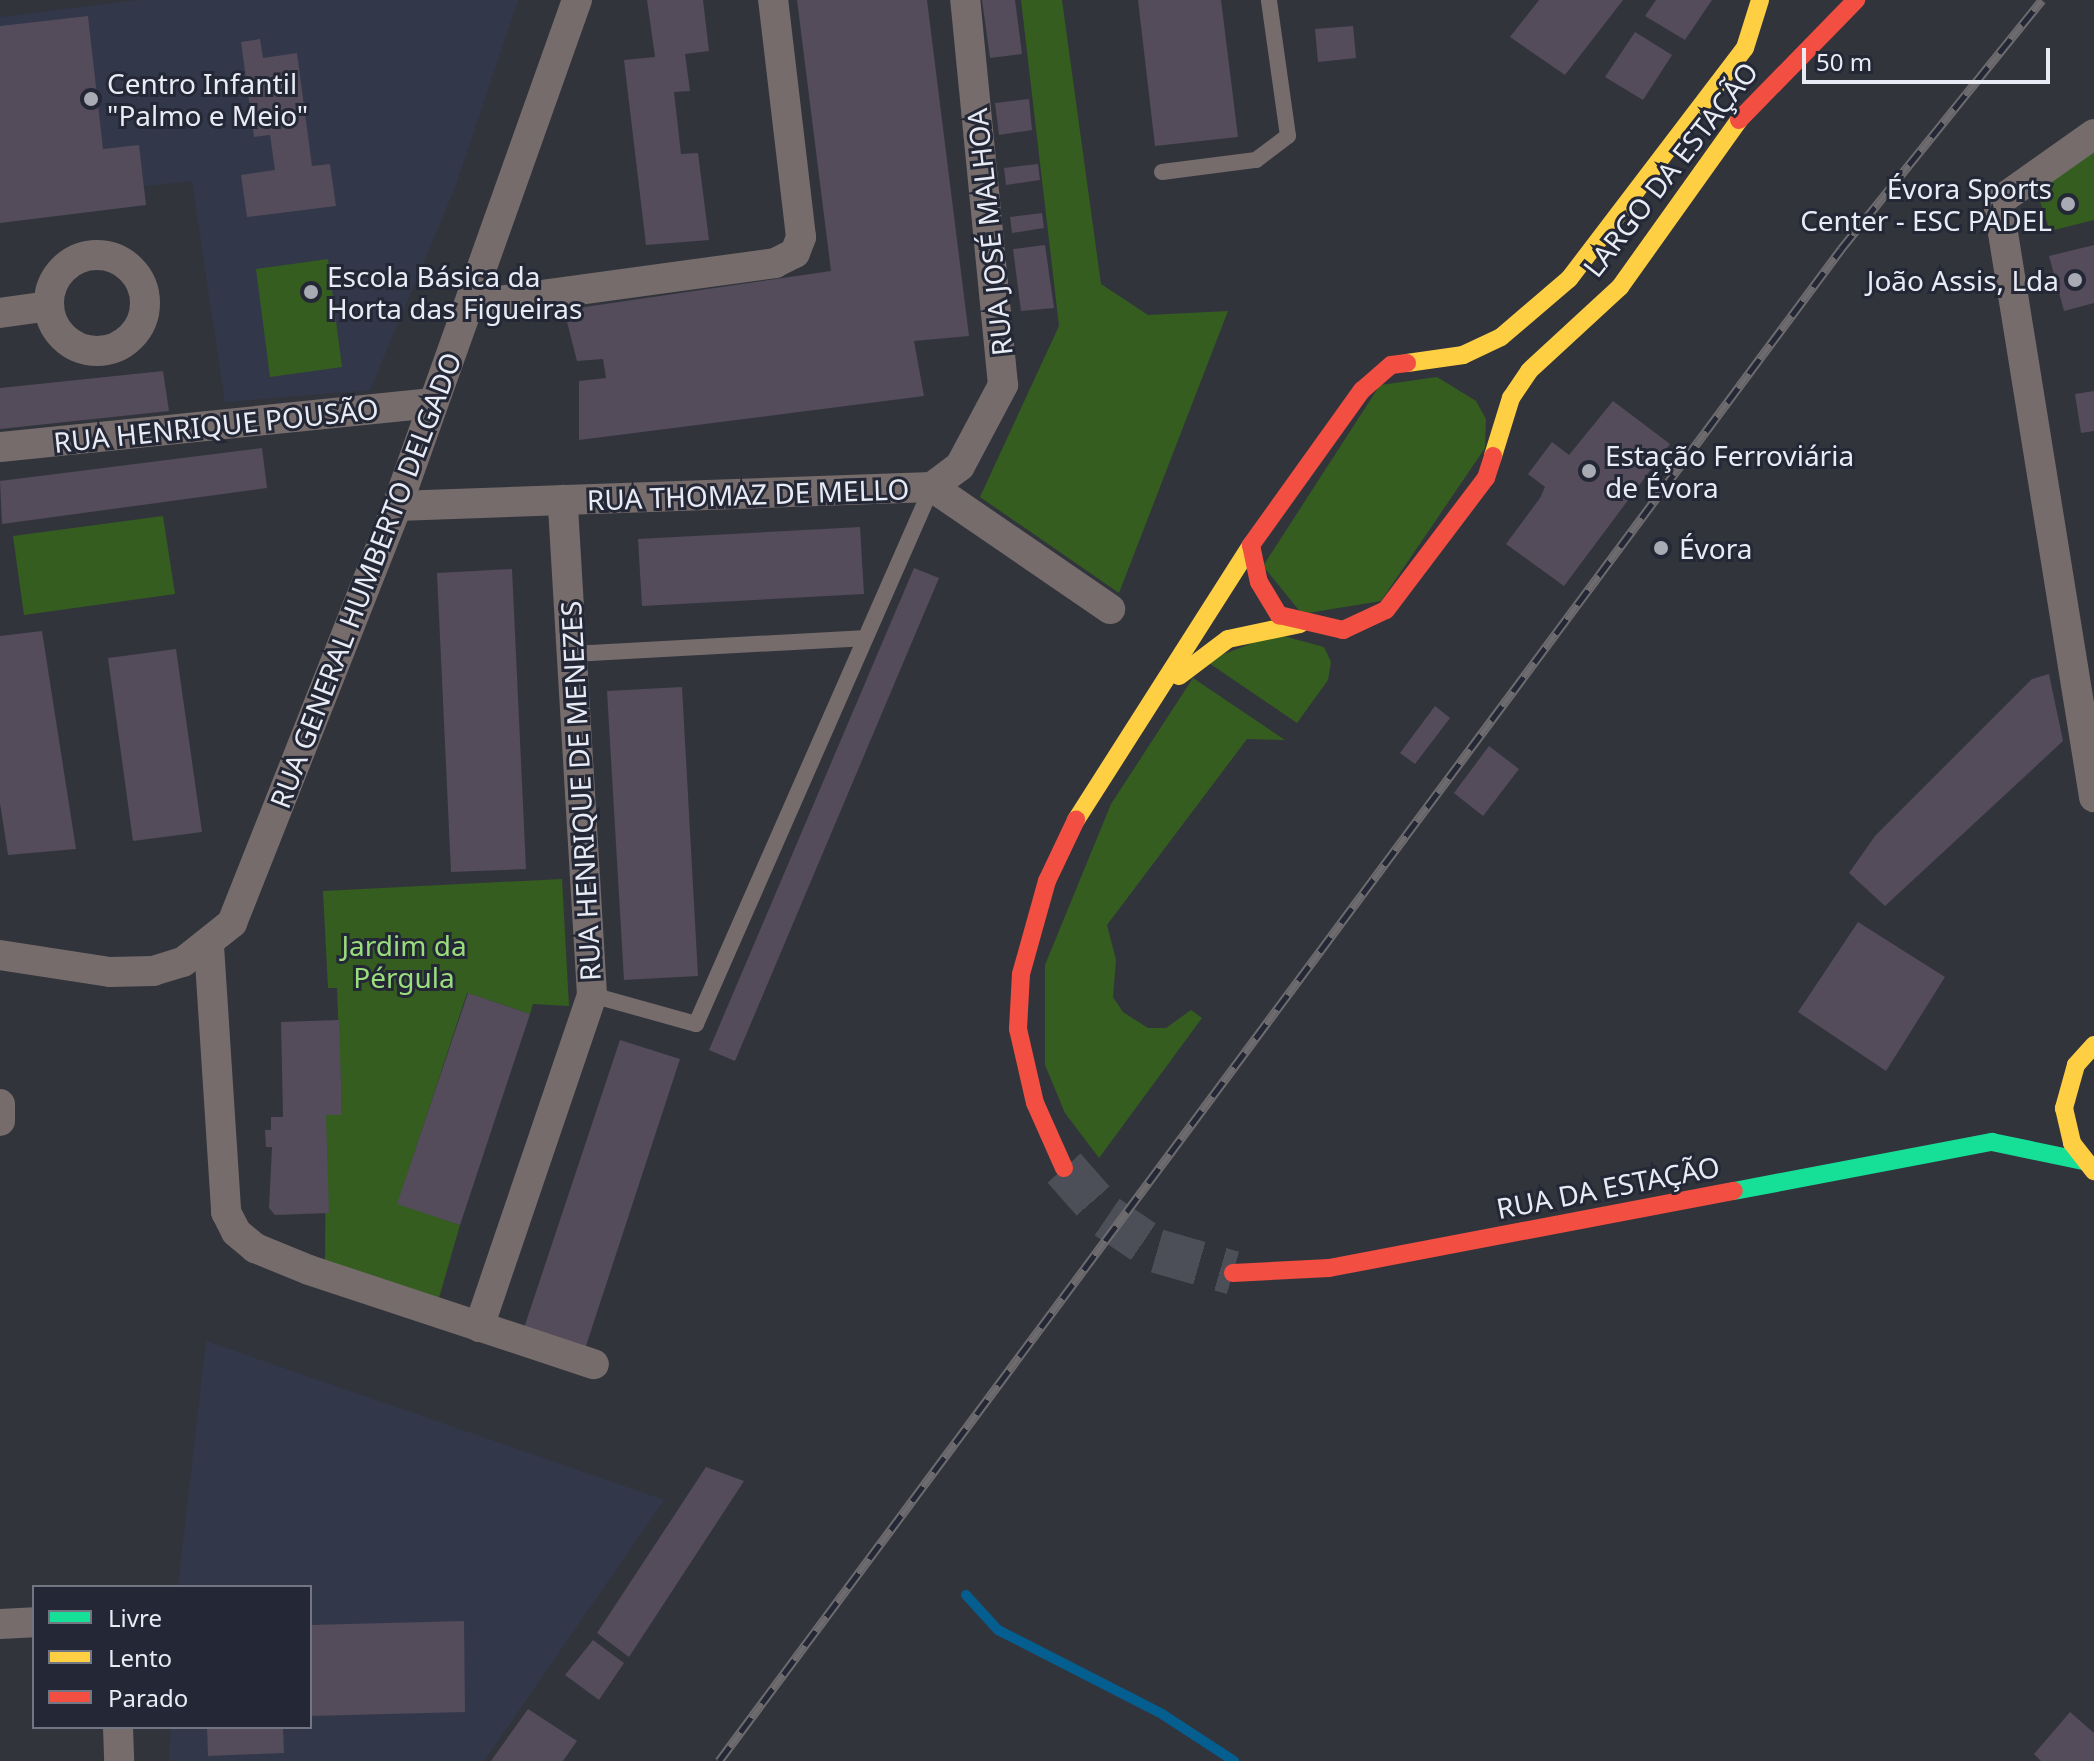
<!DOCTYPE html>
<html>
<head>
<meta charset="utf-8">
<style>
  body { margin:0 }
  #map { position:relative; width:2094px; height:1761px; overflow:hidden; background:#32343c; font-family:"Noto Sans",sans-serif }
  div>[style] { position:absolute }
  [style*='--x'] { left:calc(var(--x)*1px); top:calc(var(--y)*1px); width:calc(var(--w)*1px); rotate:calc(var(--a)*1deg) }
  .built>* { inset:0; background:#32384a }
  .green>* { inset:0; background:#345d1f }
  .stream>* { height:10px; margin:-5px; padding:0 5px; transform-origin:5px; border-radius:5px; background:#055e90 }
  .building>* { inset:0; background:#544b5b }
  .secondary-tunnel>* { height:44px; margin-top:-22px; transform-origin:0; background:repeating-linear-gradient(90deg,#4d4f58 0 44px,transparent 0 66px) }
  .lane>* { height:16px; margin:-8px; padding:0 8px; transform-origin:8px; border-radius:8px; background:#766c6c }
  .street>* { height:30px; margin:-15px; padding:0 15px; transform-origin:15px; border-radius:15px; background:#766c6c }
  .street>.ring { margin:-15px; padding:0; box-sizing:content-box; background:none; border:30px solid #766c6c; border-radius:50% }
  .fast>* { height:18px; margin:-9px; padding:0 9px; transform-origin:9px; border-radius:9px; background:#16e098 }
  .slow>* { height:18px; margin:-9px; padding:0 9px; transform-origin:9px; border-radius:9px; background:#ffcf43 }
  .jam>* { height:18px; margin:-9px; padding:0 9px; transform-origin:9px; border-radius:9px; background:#f24e42 }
  .rail>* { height:9px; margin-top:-4.5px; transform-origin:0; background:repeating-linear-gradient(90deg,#242836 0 18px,#6e6b6f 0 36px); box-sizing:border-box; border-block:2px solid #6e6b6f }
  .dots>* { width:22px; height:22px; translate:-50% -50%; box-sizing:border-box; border:4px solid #242836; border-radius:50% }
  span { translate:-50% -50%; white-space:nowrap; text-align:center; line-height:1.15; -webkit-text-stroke:6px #242836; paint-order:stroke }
  .poi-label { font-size:28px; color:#e8ebf4 }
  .left { translate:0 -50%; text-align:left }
  .right { translate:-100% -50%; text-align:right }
  .street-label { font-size:28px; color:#e8ebf4 }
  .park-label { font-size:28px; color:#9add7c }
  .legend { position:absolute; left:32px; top:1585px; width:280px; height:144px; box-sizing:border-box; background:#242836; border:2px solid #727682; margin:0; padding:10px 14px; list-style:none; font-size:24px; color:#e8ebf4 }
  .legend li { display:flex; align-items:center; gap:16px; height:40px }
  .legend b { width:40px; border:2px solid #727682 }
  .scale { position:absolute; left:1802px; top:48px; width:248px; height:36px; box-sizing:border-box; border:4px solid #e8ebf4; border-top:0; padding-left:10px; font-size:24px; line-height:28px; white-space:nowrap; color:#e8ebf4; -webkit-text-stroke:6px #242836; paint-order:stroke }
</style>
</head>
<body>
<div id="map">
  <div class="built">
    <i style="clip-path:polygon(140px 0,518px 0,456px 185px,370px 390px,225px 402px,192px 181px,144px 186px,146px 205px,0 223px,0 17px)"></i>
    <i style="clip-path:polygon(206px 1341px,664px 1500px,484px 1761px,169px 1761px,171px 1727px,310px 1727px,310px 1587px,178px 1587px)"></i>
  </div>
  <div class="green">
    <i style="clip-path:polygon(1021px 0,1062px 0,1101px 284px,1148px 315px,1228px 311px,1119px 593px,980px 497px,1059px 326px)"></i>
    <i style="clip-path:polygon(2094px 152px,2094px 220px,2050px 231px,2036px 189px)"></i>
    <i style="clip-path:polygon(328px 259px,342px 367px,270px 377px,256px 269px)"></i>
    <i style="clip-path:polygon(1437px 377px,1476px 401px,1486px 419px,1485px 448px,1381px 601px,1302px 614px,1263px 566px,1380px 385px)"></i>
    <i style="clip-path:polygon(163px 516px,175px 594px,24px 615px,13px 536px)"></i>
    <i style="clip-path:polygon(1276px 634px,1324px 647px,1331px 662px,1328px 680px,1297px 723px,1206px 661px)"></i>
    <i style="clip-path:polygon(1193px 678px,1285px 740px,1247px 739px,1107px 925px,1116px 960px,1113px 997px,1123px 1012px,1148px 1028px,1166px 1028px,1191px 1010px,1202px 1018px,1099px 1158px,1065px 1113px,1045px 1065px,1045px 965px,1111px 804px)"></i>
    <i style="clip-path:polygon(562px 879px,569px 1006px,533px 1004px,530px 1014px,467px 993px,398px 1203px,460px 1225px,439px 1298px,325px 1260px,326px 1115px,342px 1114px,337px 988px,328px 988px,323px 891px)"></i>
  </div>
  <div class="stream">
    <i style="--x:966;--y:1595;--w:47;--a:47.6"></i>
    <i style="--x:998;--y:1630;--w:184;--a:27.1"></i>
    <i style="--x:1162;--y:1714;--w:86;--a:33.1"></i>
  </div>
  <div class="building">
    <i style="clip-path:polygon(647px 0,703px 0,709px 51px,685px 54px,690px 91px,674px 92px,681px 154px,698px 153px,709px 240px,646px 245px,624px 60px,655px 57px)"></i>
    <i style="clip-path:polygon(797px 0,927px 0,969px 336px,914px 341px,924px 396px,579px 440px,579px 381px,606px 378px,603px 359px,577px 361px,564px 310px,831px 271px)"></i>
    <i style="clip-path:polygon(982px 0,1015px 0,1022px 54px,990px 58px)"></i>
    <i style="clip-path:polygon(1138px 0,1221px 0,1238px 137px,1155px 146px)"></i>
    <i style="clip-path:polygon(1539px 0,1623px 0,1565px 75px,1510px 37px)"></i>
    <i style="clip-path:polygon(1656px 0,1712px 0,1685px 40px,1645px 16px)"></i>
    <i style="clip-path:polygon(88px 16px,103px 149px,139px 145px,146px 205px,0 223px,0 26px)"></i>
    <i style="clip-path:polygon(1353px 26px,1356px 58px,1318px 62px,1315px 29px)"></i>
    <i style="clip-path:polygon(1635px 32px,1672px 55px,1643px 100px,1605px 77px)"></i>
    <i style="clip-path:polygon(260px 39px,263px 58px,297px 53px,312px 166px,330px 164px,336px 206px,247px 217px,241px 175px,275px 170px,270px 135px,254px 137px,241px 42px)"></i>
    <i style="clip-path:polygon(1029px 99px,1032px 130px,999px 135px,995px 103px)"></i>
    <i style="clip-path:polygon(1038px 164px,1040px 180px,1006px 185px,1004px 168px)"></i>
    <i style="clip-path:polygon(1042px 213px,1044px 228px,1012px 233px,1010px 217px)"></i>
    <i style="clip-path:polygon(1045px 245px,1054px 308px,1021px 311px,1013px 249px)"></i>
    <i style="clip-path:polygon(2094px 245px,2094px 303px,2064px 311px,2049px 256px)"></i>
    <i style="clip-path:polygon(163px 371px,169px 411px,0 429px,0 388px)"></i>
    <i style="clip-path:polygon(2094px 391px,2094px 431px,2081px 433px,2075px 394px)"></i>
    <i style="clip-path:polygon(1613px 401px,1670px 444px,1564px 586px,1506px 544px,1540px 498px,1545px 487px,1528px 474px,1552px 442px,1569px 455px)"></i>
    <i style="clip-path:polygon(262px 448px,267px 488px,2px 524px,0 481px)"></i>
    <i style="clip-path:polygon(860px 527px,864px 594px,642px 606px,638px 539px)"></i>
    <i style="clip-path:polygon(914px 568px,939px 578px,735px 1061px,709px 1050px)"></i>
    <i style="clip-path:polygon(512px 569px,526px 869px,451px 872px,437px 573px)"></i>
    <i style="clip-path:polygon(42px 631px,76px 849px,8px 855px,0 803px,0 636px)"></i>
    <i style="clip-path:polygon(176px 649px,202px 832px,133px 841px,108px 658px)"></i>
    <i style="clip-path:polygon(2049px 674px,2063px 741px,1885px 906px,1849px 873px,1875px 836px,2032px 679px)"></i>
    <i style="clip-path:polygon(682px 687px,698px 976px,624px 980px,607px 691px)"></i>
    <i style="clip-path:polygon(1435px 706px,1450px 718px,1415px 764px,1400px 753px)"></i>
    <i style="clip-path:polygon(1489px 746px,1519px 769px,1483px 816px,1454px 793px)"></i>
    <i style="clip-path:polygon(1858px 922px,1945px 977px,1886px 1071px,1798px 1012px)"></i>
    <i style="clip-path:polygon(468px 993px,530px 1014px,460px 1225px,397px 1204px)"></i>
    <i style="clip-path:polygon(339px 1020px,342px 1115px,326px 1115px,329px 1213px,275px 1215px,269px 1208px,272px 1147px,266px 1147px,265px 1130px,271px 1130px,271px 1117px,283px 1117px,281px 1022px)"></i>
    <i style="clip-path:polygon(620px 1040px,680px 1059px,585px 1349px,524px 1328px)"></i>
    <i style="clip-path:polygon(706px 1467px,744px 1481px,629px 1657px,597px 1633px)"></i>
    <i style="clip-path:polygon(464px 1621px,465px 1712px,310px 1716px,310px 1625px)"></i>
    <i style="clip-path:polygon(593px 1640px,624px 1663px,599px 1700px,565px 1675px)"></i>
    <i style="clip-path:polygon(528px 1709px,577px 1741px,563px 1761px,491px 1761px)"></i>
    <i style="clip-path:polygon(2070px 1712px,2094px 1733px,2094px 1761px,2041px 1761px,2034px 1754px)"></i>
    <i style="clip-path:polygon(207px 1727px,283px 1727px,284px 1753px,208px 1756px)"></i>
  </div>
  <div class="secondary-tunnel">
    <i style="--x:1064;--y:1168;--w:65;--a:48.7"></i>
    <i style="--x:1107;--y:1217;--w:60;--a:34.2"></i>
    <i style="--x:1157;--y:1251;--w:79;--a:16.1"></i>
  </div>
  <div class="lane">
    <i style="--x:1162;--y:172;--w:95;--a:-7.3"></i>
    <i style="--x:1256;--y:160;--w:40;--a:-37"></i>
    <i style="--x:1288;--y:136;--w:137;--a:-98"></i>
    <i style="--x:572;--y:654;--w:291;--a:-3.1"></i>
    <i style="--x:592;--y:995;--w:108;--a:15.6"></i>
    <i style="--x:696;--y:1024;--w:587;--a:-66.28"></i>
  </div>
  <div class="street">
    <i style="--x:2094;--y:134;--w:118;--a:144.7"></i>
    <i style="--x:1998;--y:202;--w:603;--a:80.83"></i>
    <i class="ring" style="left:49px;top:255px;width:66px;height:66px"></i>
    <i style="--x:469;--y:305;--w:309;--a:-7.8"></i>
    <i style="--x:775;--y:263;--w:22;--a:-27"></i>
    <i style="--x:795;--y:253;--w:17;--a:-69"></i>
    <i style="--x:801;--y:237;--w:239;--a:-96.7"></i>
    <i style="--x:0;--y:313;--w:49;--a:-8.1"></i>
    <i style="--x:0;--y:447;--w:435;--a:-5.8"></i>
    <i style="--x:932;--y:487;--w:35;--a:-37"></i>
    <i style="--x:960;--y:466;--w:92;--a:-62"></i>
    <i style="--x:1003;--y:385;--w:387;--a:-95.6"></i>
    <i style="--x:397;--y:506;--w:535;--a:-2.03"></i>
    <i style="--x:932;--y:487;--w:216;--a:34.4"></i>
    <i style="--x:209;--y:946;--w:267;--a:86.3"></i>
    <i style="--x:226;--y:1212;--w:22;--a:63"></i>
    <i style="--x:236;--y:1232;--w:25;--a:40"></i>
    <i style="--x:255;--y:1248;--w:58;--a:22.2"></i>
    <i style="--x:309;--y:1270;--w:300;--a:18.3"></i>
    <i style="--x:0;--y:955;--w:111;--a:8.8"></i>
    <i style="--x:110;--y:972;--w:43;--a:-1.3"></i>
    <i style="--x:153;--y:971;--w:31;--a:-17"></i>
    <i style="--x:183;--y:962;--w:63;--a:-38.5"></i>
    <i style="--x:232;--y:923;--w:448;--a:-68.4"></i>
    <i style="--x:397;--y:506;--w:537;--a:-70.42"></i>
    <i style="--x:0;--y:1104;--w:17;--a:90"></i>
    <i style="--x:479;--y:1327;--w:351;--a:-71.2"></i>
    <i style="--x:592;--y:995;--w:496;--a:-93.4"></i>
    <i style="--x:0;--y:1624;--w:34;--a:-3"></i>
    <i style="--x:118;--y:1727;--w:34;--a:88"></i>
  </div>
  <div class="fast">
    <i style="--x:1734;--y:1191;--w:263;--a:-10.8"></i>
    <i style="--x:1992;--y:1142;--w:93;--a:11.8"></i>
  </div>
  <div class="slow">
    <i style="--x:1407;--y:363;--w:57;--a:-8.1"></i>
    <i style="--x:1463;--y:355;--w:42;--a:-25.3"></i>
    <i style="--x:1501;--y:337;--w:89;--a:-40.5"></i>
    <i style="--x:1569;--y:279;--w:290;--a:-52.7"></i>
    <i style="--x:1745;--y:48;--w:50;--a:-72.6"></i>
    <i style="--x:1493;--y:456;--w:61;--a:-72.8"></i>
    <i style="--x:1511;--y:398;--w:32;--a:-56"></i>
    <i style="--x:1529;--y:371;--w:124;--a:-42.7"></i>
    <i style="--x:1620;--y:287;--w:205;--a:-54.5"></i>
    <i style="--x:1179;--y:676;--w:61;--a:-37.1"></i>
    <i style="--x:1228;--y:639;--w:74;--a:-11.8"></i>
    <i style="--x:1076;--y:820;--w:326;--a:-57.5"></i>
    <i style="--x:2094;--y:1045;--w:27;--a:132"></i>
    <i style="--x:2076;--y:1065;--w:45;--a:105.6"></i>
    <i style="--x:2064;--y:1108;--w:36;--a:77"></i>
    <i style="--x:2072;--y:1143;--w:36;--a:52"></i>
  </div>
  <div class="jam">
    <i style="--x:1739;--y:120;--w:168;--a:-45.7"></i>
    <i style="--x:1407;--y:363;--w:16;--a:173"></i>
    <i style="--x:1391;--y:365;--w:38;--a:139"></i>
    <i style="--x:1362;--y:390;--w:191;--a:125.6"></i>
    <i style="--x:1251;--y:545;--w:38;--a:78"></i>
    <i style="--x:1259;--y:582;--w:39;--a:59"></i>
    <i style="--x:1279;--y:615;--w:66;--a:13.2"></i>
    <i style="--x:1343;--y:630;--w:47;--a:-24.9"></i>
    <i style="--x:1386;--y:610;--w:166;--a:-52.9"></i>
    <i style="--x:1486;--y:478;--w:23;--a:-72"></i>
    <i style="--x:1064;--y:1168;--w:71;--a:-114"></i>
    <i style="--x:1035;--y:1103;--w:76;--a:-102.9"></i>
    <i style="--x:1018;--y:1029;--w:55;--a:-86.9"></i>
    <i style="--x:1021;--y:974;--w:97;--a:-74.4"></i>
    <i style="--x:1047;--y:881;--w:68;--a:-64.6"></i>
    <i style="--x:1233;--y:1273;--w:96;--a:-3"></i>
    <i style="--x:1329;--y:1268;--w:412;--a:-10.8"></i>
  </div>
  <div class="rail">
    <i style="--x:719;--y:1761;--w:1883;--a:-53.42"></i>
    <i style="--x:1841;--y:249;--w:320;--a:-51.1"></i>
  </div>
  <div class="dots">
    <i style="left:91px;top:99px;background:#a8abb4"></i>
    <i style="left:2068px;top:204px;background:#a8abb4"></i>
    <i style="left:2075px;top:280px;background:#a8abb4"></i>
    <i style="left:311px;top:292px;background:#a8abb4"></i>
    <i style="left:1589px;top:471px;background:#a8abb4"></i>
    <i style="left:1661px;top:548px;background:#a8abb4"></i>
  </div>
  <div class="poi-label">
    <span class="left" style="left:107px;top:99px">Centro Infantil<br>"Palmo e Meio"</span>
    <span class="right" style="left:2052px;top:204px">Évora Sports<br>Center - ESC PADEL</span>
    <span class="left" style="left:327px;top:292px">Escola Básica da<br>Horta das Figueiras</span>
    <span class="right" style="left:2059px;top:280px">João Assis, Lda</span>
    <span class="left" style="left:1605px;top:471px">Estação Ferroviária<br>de Évora</span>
    <span class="left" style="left:1679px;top:548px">Évora</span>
  </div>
  <div class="street-label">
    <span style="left:1670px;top:169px;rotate:-52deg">LARGO DA ESTAÇÃO</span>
    <span style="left:989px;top:232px;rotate:-96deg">RUA JOSÉ MALHOA</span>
    <span style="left:216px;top:425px;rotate:-6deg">RUA HENRIQUE POUSÃO</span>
    <span style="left:748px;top:494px;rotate:-2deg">RUA THOMAZ DE MELLO</span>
    <span style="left:365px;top:580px;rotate:-69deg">RUA GENERAL HUMBERTO DELGADO</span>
    <span style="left:580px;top:791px;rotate:-93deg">RUA HENRIQUE DE MENEZES</span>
    <span style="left:1608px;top:1187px;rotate:-11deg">RUA DA ESTAÇÃO</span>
  </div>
  <div class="park-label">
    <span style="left:404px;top:961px">Jardim da<br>Pérgula</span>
  </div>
  <ul class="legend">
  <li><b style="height:10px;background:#16e098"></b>Livre</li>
  <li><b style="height:10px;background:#ffcf43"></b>Lento</li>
  <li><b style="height:10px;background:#f24e42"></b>Parado</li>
  </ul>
  <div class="scale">50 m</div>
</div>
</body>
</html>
